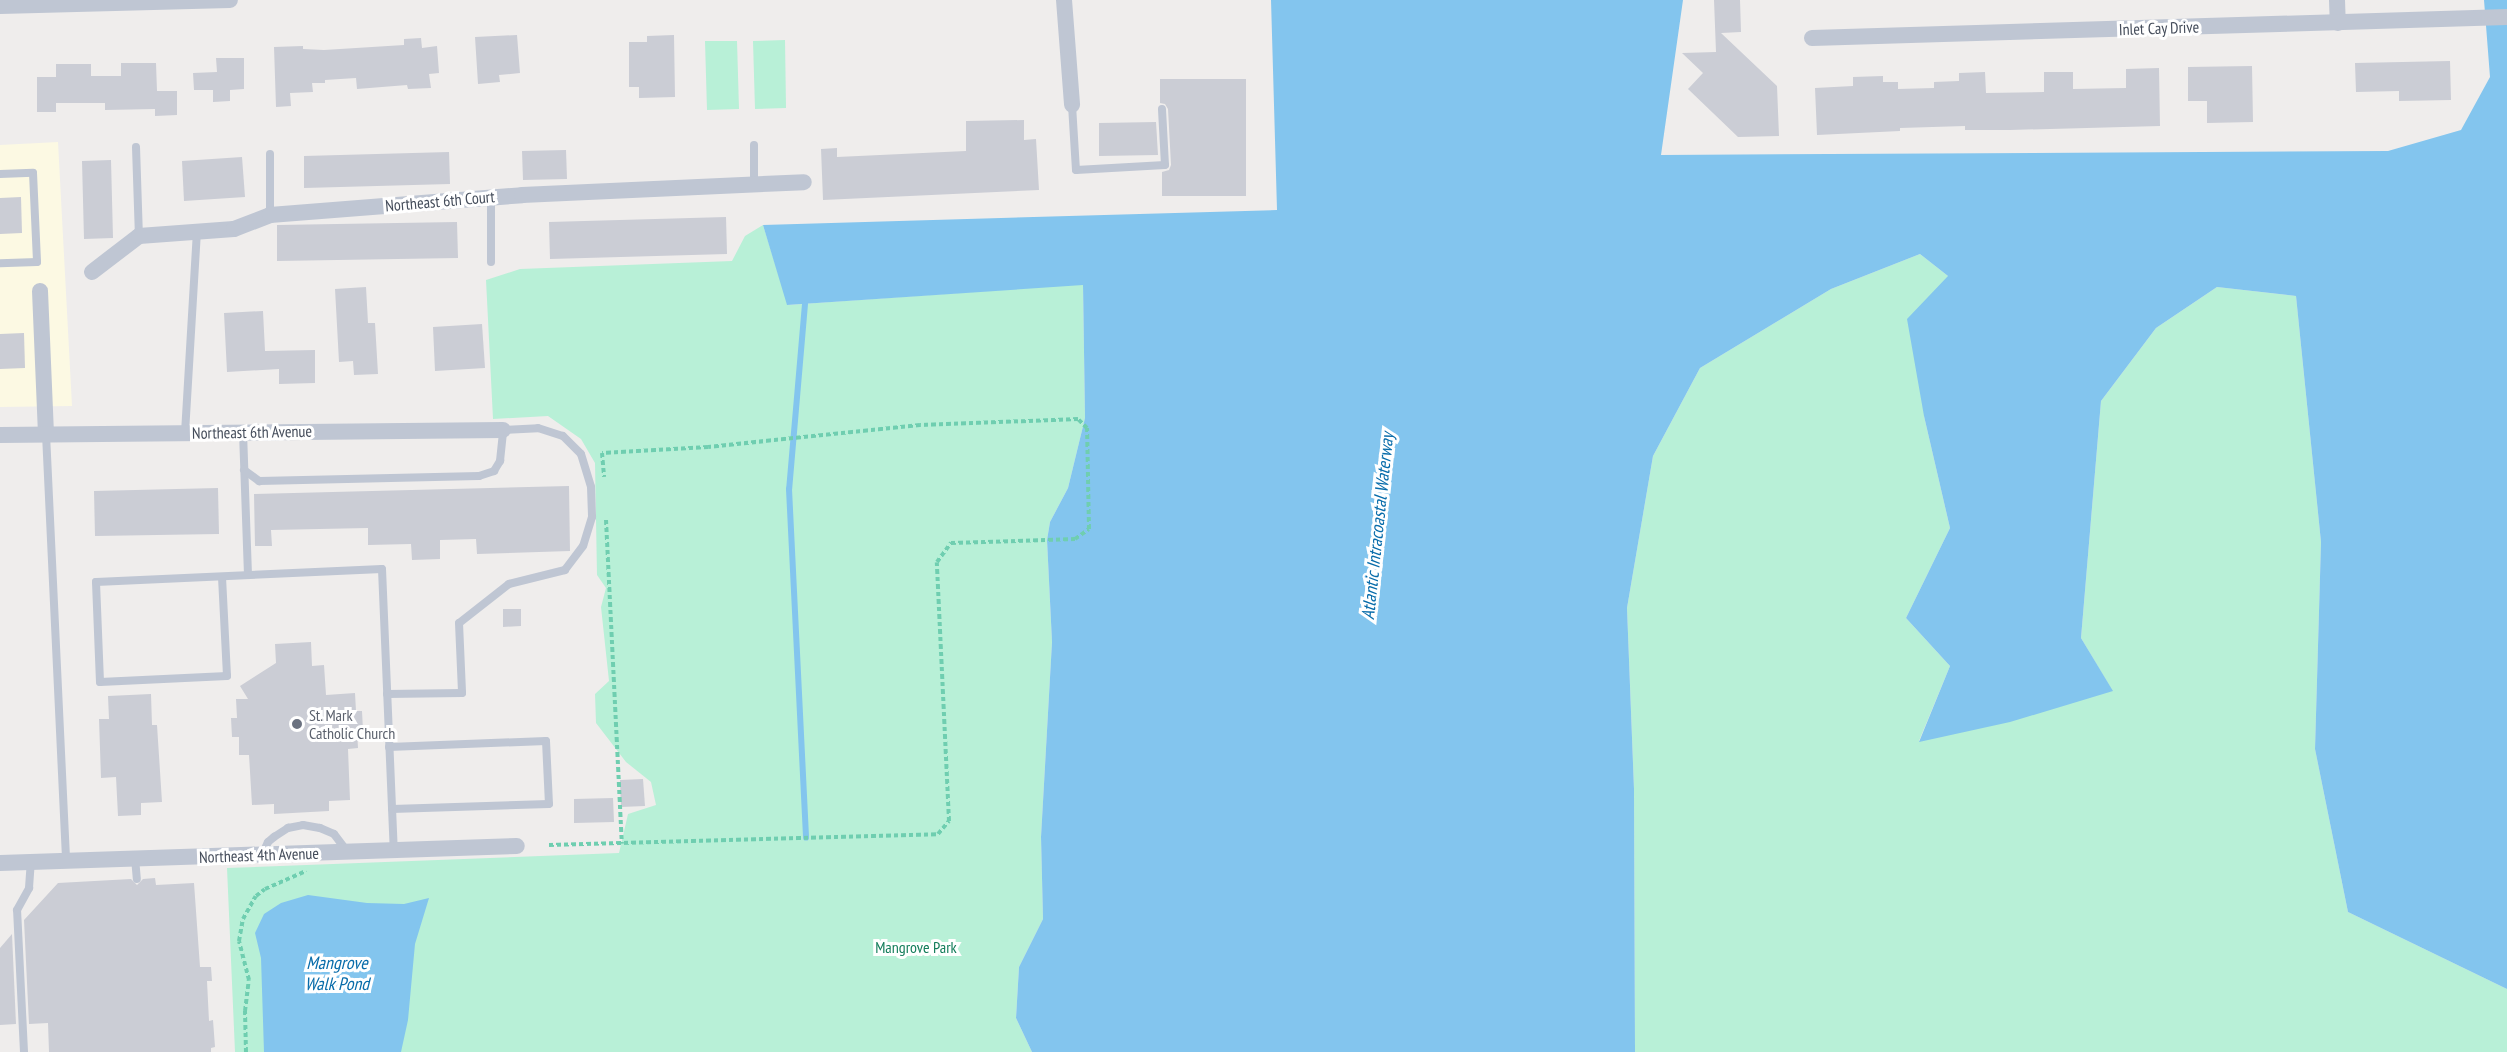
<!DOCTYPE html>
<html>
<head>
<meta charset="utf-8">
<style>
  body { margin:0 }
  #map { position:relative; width:2507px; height:1052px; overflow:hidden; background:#efedec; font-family:"PT Sans Narrow",sans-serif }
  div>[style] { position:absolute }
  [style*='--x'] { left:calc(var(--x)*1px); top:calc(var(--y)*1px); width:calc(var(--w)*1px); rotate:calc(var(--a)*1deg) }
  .commercial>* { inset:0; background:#fcf9e3 }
  .green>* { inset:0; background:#b8f0d7 }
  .water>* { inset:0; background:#83c5ee }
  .stream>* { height:6px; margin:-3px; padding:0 3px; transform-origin:3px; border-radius:3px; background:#83c5ee }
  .building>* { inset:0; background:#cbcdd5 }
  .path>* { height:4px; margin-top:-2px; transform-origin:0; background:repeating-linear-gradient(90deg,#6fceb0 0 4.5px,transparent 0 7.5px) }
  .service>* { height:8px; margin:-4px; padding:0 4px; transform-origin:4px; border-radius:4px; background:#bfc6d3 }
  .minor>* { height:16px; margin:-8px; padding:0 8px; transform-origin:8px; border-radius:8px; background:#bfc6d3 }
  .dots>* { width:16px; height:16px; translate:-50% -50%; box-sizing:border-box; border:3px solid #fff; border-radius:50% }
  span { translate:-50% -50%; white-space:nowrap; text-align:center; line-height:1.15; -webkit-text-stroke:6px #fff; paint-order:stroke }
  .street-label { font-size:16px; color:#444c5a }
  .worship-label { font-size:16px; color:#5b616d }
  .left { translate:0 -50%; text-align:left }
  .park-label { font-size:16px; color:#137d5a }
  .water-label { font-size:18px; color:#086caa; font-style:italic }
</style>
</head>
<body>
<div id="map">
  <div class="commercial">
    <i style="clip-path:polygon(58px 142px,72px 406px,0 407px,0 145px)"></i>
  </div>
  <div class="green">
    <i style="clip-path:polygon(785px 40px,786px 108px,755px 109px,753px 41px)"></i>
    <i style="clip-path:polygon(705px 41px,737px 41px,739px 109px,707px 110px)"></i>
    <i style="clip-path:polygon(763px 225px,788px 305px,1083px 284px,1085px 418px,1068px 488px,1050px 522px,1047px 540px,1052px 642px,1041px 837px,1043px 919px,1019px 967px,1016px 1018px,1032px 1052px,235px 1052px,227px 868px,619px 853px,628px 814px,656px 805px,651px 782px,626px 762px,596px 723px,595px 694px,609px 681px,601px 607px,606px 588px,597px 575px,595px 463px,581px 439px,548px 416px,493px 419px,486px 280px,520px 269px,732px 261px,745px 236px)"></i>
    <i style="clip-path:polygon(1920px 254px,1948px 276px,1924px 416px,1950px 528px,1906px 618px,1950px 666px,1919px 741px,2112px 690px,2081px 638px,2101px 401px,2156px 328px,2217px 287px,2296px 296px,2321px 542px,2315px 749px,2348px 912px,2507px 989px,2507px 1052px,1635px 1052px,1634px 789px,1627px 608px,1653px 456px,1700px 368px,1831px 289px)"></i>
  </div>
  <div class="water">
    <i style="clip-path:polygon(1271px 0,1683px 0,1661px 155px,2388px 151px,2461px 130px,2490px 77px,2484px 0,2507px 0,2507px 989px,2348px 912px,2315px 749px,2321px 542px,2296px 296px,2217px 287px,2156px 328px,2101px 401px,2081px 638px,2113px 691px,2010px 722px,1919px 742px,1950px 666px,1906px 618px,1950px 528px,1924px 416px,1907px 319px,1948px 276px,1920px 254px,1831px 289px,1700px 368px,1653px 456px,1627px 608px,1634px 789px,1635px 1052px,1032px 1052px,1016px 1018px,1019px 967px,1043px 919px,1041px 837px,1052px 642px,1047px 540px,1050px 522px,1068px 488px,1085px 418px,1083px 285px,787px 305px,763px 225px,1277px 210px)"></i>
    <i style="clip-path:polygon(308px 895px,367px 903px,404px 904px,429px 898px,415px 944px,408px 1020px,401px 1052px,264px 1052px,261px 958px,255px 933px,264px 914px,281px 903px)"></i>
  </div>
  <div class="stream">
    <i style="--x:805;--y:304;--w:186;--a:94.9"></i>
    <i style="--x:789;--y:489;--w:349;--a:87.2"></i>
  </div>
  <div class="building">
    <i style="clip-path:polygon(1714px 0,1740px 0,1741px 32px,1721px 33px,1777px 86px,1779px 136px,1738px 137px,1688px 89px,1703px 73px,1682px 53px,1716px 52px)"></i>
    <i style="clip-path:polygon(517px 35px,520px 73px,499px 75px,500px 82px,478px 84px,475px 37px)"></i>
    <i style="clip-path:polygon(674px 35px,675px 97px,639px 98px,639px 87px,629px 87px,629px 42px,647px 42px,647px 36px)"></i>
    <i style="clip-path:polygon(421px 38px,422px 48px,437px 46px,439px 73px,429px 74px,431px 88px,408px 89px,407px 85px,357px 89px,356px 78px,325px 80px,325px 83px,312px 83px,313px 92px,290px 93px,291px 106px,276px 107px,274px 47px,303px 46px,303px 49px,324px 50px,404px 45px,404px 39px)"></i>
    <i style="clip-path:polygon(216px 58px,244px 58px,244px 89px,230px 90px,230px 101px,213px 102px,213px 90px,194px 90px,193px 73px,217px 72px)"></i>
    <i style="clip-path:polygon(2450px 61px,2451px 100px,2399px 101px,2399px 91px,2356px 92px,2355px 63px)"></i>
    <i style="clip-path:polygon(121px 63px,156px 63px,157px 91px,177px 91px,177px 115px,155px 116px,155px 109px,105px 110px,105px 103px,56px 103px,56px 112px,37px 112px,37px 77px,56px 77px,56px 64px,91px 64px,91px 76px,121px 76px)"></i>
    <i style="clip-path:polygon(2252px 66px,2253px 122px,2207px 123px,2207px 101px,2188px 101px,2188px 67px)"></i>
    <i style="clip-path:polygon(2159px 68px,2160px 126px,2010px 130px,1965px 130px,1965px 126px,1900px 128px,1900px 131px,1817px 135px,1815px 88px,1853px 86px,1853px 77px,1883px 76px,1883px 82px,1898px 82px,1898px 89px,1934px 88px,1934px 82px,1959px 81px,1959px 73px,1985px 72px,1986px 93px,2044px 92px,2044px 72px,2073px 72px,2073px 89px,2126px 88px,2126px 69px)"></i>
    <i style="clip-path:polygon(1160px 79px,1246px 79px,1246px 196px,1162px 196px,1162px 172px,1169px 170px,1171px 165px,1168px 109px,1165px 104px,1160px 103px)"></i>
    <i style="clip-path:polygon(1024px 120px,1024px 140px,1036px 139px,1039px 190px,823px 200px,821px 149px,837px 148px,837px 157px,966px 151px,966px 121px)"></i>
    <i style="clip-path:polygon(1156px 122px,1158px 155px,1099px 156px,1099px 123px)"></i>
    <i style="clip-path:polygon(566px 150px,567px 179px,523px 180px,522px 151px)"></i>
    <i style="clip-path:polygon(449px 152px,450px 184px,304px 188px,304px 156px)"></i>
    <i style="clip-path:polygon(242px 157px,245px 197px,184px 201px,182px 161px)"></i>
    <i style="clip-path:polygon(111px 160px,113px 238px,84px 239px,82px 161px)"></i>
    <i style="clip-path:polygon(21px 197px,22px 233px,0 234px,0 198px)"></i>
    <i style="clip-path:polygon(726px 217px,727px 254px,550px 259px,549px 222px)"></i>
    <i style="clip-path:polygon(457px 222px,458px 258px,277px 261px,277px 225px)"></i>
    <i style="clip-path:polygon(366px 287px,368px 323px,375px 323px,378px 374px,354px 375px,353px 361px,339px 362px,335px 289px)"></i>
    <i style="clip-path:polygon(263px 311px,265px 351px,315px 350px,315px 383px,279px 384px,279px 369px,227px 372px,224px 313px)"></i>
    <i style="clip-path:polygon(482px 324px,485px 368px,435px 371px,433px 327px)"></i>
    <i style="clip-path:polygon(24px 333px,25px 368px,0 369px,0 334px)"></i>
    <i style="clip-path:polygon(569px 486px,570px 551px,477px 554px,476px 539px,440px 540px,440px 559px,412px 560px,411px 544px,368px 545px,368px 528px,271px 530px,272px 546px,255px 546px,254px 494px)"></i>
    <i style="clip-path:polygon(218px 488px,219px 534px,95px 536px,94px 491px)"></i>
    <i style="clip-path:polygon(503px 609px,521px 609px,521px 626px,503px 627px)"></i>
    <i style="clip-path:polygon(311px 642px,312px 666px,324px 665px,326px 695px,355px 693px,356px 711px,362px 711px,363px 730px,357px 731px,358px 748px,348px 749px,350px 800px,329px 801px,329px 811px,274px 814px,274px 804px,252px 805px,249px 755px,239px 755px,239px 737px,232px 737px,231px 718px,237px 718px,236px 699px,248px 699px,240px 686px,276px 663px,275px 644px)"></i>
    <i style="clip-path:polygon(151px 694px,152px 725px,157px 725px,162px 802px,141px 803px,141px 815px,118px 816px,116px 777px,101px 778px,99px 719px,109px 719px,108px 696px)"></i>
    <i style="clip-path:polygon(643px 779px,645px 806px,621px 807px,620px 780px)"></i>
    <i style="clip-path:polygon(613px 798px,614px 822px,574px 823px,574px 799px)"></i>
    <i style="clip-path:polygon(155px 878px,156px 885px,194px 883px,200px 967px,211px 967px,212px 981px,207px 981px,209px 1021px,213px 1020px,215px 1047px,211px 1048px,211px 1052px,49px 1052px,48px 1023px,29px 1024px,24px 920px,58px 883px,131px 879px,137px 885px,143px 879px)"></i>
    <i style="clip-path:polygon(12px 934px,16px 1024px,0 1025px,0 948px)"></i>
  </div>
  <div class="path">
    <i style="--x:606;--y:520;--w:324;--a:87.2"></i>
    <i style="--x:549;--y:845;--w:389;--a:-1.6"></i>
    <i style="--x:938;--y:834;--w:17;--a:-50"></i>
    <i style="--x:949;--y:821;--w:259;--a:-92.7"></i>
    <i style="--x:937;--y:562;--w:24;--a:-54"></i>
    <i style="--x:951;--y:543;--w:124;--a:-1.8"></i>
    <i style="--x:1075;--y:539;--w:17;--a:-36"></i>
    <i style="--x:1089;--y:529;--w:101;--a:-91.1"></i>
    <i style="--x:1087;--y:428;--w:13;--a:-135"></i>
    <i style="--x:1078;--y:419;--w:158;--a:177.8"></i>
    <i style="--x:920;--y:425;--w:213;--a:174.1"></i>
    <i style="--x:708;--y:447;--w:106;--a:176.8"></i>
    <i style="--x:602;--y:453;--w:24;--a:85"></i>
    <i style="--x:246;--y:1052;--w:41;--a:-91.4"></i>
    <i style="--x:245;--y:1011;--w:31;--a:-83"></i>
    <i style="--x:249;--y:980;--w:40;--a:-104.4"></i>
    <i style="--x:239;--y:941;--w:22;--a:-80"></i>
    <i style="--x:243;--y:919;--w:26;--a:-61"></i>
    <i style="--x:256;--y:896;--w:11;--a:-38"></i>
    <i style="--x:265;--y:889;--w:45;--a:-23.7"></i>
  </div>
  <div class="service">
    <i style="--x:1072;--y:105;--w:65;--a:86.5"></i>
    <i style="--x:1076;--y:170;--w:89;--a:-3.2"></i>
    <i style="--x:1165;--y:165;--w:56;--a:-93.1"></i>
    <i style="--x:754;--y:145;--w:39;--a:90"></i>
    <i style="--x:136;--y:147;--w:89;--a:88.1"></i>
    <i style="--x:270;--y:154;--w:61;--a:90"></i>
    <i style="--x:0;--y:174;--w:33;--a:-2"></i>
    <i style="--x:33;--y:173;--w:89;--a:87.4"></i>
    <i style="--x:37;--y:262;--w:37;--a:178"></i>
    <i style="--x:491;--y:262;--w:65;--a:-90"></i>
    <i style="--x:243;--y:432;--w:143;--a:88"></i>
    <i style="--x:185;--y:433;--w:201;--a:-86.6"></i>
    <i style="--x:46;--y:434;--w:427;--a:87.3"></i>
    <i style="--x:244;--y:470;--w:19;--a:36"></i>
    <i style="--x:259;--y:481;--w:220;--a:-1.3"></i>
    <i style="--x:479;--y:476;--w:16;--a:-18"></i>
    <i style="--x:494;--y:471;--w:12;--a:-59"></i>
    <i style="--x:500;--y:461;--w:31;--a:-84"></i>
    <i style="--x:503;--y:430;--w:35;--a:-3"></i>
    <i style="--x:538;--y:428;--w:26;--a:18"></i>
    <i style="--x:563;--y:436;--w:25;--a:45"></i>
    <i style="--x:581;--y:454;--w:34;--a:73"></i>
    <i style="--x:591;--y:487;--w:30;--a:88"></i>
    <i style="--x:592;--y:517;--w:30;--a:107"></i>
    <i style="--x:583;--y:546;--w:30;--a:127"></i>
    <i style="--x:565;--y:570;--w:58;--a:166"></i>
    <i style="--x:509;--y:584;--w:63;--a:142"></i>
    <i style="--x:459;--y:623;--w:70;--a:87.5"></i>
    <i style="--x:462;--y:693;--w:75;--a:179.2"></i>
    <i style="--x:222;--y:577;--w:99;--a:87.1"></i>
    <i style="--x:227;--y:676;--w:127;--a:177.3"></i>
    <i style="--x:100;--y:682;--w:100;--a:-92.3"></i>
    <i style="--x:96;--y:582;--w:286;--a:-2.6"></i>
    <i style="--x:382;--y:569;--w:281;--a:87.6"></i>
    <i style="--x:389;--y:747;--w:157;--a:-2.2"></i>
    <i style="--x:546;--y:741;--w:63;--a:87.3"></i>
    <i style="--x:549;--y:804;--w:157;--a:178.2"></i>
    <i style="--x:262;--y:855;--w:14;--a:-65"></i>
    <i style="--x:268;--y:842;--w:8;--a:-40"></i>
    <i style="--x:274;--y:837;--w:17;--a:-33"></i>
    <i style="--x:288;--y:828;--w:15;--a:-11"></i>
    <i style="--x:303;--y:825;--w:17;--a:10"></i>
    <i style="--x:320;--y:828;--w:15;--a:23"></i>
    <i style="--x:334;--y:834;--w:21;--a:53"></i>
    <i style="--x:135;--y:858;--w:21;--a:85"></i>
    <i style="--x:24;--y:1052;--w:142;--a:-92.8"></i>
    <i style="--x:17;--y:910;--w:25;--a:-61"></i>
    <i style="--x:29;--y:888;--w:26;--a:-86"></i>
  </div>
  <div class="minor">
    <i style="--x:1064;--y:0;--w:105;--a:85.6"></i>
    <i style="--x:2337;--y:0;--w:23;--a:88"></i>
    <i style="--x:0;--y:6;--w:230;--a:-1.5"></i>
    <i style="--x:1812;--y:38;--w:695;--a:-1.73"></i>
    <i style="--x:92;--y:272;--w:59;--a:-37.5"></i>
    <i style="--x:139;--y:236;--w:95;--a:-4.2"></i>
    <i style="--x:234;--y:229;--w:39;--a:-21"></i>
    <i style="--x:270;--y:215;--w:253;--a:-4.5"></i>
    <i style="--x:522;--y:195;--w:282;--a:-2.6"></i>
    <i style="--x:40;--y:291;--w:143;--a:87.6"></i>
    <i style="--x:0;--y:435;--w:503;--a:-0.57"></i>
    <i style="--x:0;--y:863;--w:517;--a:-1.88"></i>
  </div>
  <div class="dots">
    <i style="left:297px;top:724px;background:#6b7280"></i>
  </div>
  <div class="street-label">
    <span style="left:2159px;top:28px;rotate:-2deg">Inlet Cay Drive</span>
    <span style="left:440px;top:201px;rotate:-5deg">Northeast 6th Court</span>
    <span style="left:252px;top:432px;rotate:-1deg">Northeast 6th Avenue</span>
    <span style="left:259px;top:855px;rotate:-2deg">Northeast 4th Avenue</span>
  </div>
  <div class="worship-label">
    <span class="left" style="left:309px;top:724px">St. Mark<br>Catholic Church</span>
  </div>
  <div class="park-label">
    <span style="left:916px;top:947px">Mangrove Park</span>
  </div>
  <div class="water-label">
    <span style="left:1378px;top:526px;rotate:-84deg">Atlantic Intracoastal Waterway</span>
    <span style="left:337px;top:974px">Mangrove<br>Walk Pond</span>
  </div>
</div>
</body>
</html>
